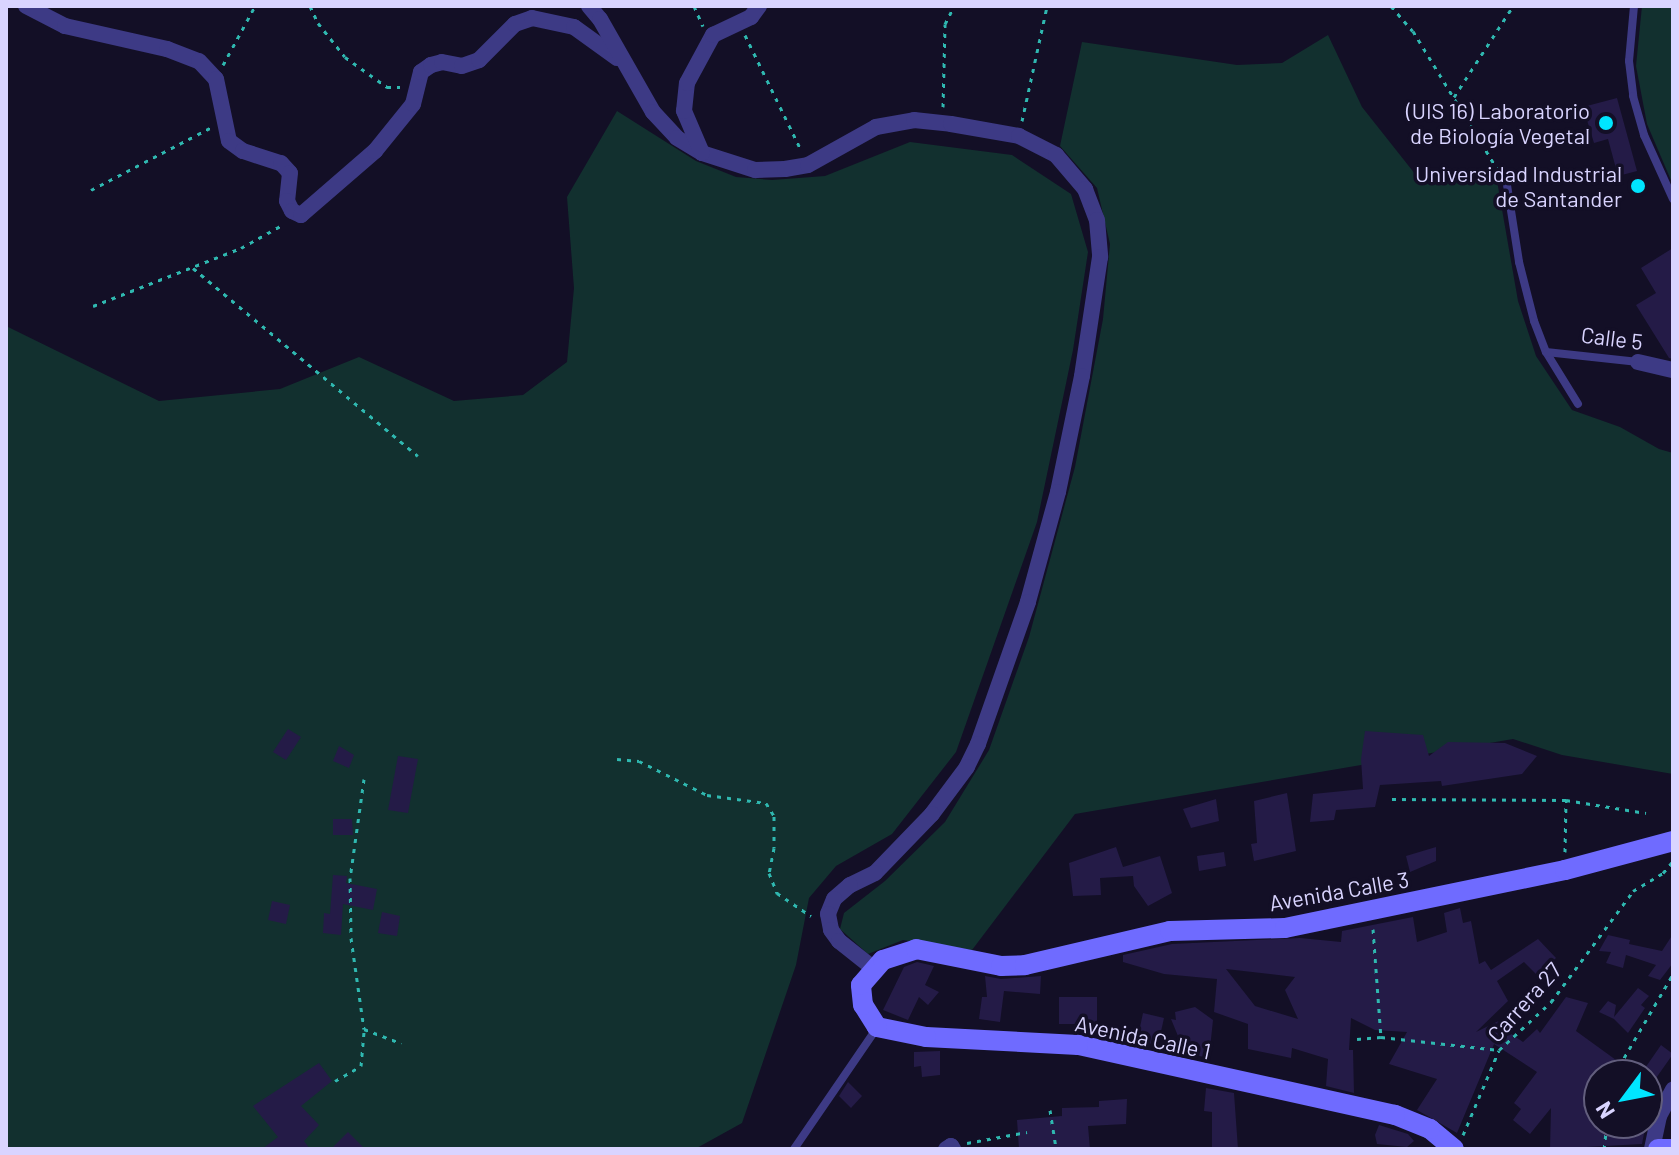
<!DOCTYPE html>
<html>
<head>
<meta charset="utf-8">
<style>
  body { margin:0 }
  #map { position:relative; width:1679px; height:1155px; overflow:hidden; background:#130f26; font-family:Barlow,sans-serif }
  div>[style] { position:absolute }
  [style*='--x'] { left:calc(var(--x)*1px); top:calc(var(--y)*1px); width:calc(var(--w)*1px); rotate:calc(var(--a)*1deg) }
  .green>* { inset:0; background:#12302f }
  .building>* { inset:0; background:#241b47 }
  .path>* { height:3px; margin-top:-1.5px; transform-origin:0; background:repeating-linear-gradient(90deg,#2fb8b0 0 4px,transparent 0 10px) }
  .lane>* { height:8px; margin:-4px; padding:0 4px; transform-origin:4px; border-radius:4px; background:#3d3a85 }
  .street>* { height:16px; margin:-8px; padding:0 8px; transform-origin:8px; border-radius:8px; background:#3d3a85 }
  .secondary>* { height:20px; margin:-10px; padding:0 10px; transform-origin:10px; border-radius:10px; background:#6f6bff }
  .dots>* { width:22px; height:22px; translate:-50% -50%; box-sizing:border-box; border:4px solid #130f26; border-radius:50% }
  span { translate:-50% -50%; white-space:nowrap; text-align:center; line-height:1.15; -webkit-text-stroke:7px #130f26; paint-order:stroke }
  .poi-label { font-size:22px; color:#d9d4ff }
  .right { translate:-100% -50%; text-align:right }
  .street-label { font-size:22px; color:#d9d4ff }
  .frame { position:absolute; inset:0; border:8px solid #d9d4ff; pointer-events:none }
  .north { position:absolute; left:1583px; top:1059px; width:80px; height:80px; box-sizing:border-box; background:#130f26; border:2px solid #625e7d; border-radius:50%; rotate:238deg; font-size:22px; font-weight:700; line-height:32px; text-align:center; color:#d9d4ff }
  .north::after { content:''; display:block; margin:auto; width:28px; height:36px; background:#00e5ff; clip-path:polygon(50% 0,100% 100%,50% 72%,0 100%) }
</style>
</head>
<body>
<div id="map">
  <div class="green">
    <i style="clip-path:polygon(1642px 6px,1673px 6px,1673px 185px,1647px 124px,1636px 66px)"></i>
    <i style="clip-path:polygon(1328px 35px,1362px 107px,1423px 184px,1496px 175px,1518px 301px,1536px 356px,1572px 410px,1620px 427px,1659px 449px,1673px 453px,1673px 774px,1562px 755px,1513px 739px,1075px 814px,972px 950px,903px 940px,868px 954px,840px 929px,844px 913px,885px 881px,945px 822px,989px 750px,1029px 637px,1075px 467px,1103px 319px,1110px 244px,1097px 188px,1060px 146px,1082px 42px,1237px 65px,1282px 63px)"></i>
    <i style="clip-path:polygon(617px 111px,696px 161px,736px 177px,772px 180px,825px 176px,910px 142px,1012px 155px,1071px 194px,1088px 252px,1073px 350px,1037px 522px,956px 752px,892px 834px,836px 866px,809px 898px,796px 965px,742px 1123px,695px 1149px,6px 1149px,6px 326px,159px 401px,280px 389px,359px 357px,454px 401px,523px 395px,567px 362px,574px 288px,567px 197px)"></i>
  </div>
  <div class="building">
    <i style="clip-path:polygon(1617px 98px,1637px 171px,1618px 176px,1608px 139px,1594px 143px,1583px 107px)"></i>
    <i style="clip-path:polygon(1673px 248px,1673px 359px,1669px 358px,1636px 305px,1656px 293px,1641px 268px)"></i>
    <i style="clip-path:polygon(288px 729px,301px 737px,286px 760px,273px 752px)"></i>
    <i style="clip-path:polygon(1365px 731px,1423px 735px,1429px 756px,1448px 742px,1505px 743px,1537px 756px,1522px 774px,1442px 786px,1441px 781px,1380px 785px,1375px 807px,1336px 810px,1334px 820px,1310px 822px,1313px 794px,1363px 789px,1361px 759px)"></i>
    <i style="clip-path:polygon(339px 746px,354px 755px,349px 768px,333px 761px)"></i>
    <i style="clip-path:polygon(398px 756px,418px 759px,408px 813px,388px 810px)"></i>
    <i style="clip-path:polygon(1287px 793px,1296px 851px,1254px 861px,1251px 844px,1257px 843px,1254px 801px)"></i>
    <i style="clip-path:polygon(1216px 799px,1219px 821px,1191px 828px,1183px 809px)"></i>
    <i style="clip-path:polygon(333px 819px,352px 819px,353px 835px,333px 835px)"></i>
    <i style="clip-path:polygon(1116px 847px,1123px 867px,1160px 856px,1172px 893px,1148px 906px,1134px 886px,1133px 876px,1100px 878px,1101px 895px,1073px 896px,1069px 863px)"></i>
    <i style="clip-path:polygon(1436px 847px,1436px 861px,1410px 872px,1406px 856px)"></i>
    <i style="clip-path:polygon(1224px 852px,1226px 866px,1199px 871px,1197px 856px)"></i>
    <i style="clip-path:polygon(333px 875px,347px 876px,346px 883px,377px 889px,373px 910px,343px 904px,341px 935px,323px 933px,324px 913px,330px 914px)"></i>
    <i style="clip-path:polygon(272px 901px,290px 905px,286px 924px,268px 920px)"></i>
    <i style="clip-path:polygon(evenodd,1460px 908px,1463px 923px,1471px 921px,1479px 964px,1485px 961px,1491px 970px,1538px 939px,1556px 958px,1537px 975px,1524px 962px,1497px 981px,1508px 1001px,1476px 1032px,1517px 1012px,1504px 1029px,1523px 1042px,1537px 1029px,1540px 1033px,1566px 997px,1588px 1003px,1576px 1031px,1616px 1060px,1609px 1075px,1599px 1075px,1599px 1123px,1646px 1123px,1642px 1144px,1550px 1149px,1551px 1108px,1530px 1134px,1513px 1120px,1521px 1109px,1514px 1103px,1537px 1072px,1494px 1044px,1457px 1133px,1417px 1110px,1437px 1079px,1389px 1064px,1407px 1032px,1375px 1030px,1351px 1018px,1349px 1050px,1353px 1050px,1354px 1093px,1326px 1086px,1328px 1059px,1292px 1048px,1291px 1058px,1248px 1049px,1248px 1024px,1214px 1012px,1217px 979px,1164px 974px,1123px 962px,1123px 955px,1172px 944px,1300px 938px,1341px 942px,1342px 931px,1413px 917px,1417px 942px,1447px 932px,1444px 913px,1460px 908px,1226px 969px,1295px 977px,1285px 990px,1298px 1019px,1255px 1006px,1226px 969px)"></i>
    <i style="clip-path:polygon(382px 912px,400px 916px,397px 936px,378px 933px)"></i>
    <i style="clip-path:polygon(1673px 934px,1673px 963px,1660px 980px,1648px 976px,1656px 965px,1626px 955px,1623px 968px,1606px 963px,1611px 952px,1599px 951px,1608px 935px,1630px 940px,1629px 944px,1662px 951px)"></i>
    <i style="clip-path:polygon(917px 962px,934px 966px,925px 985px,939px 992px,928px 1005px,919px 997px,908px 1020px,883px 1010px,904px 967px)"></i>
    <i style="clip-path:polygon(985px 976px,1001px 979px,1041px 976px,1040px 994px,1004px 991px,1000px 1022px,979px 1019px,982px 997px,987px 997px)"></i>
    <i style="clip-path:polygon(1638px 988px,1649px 996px,1641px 1005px,1645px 1008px,1628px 1033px,1614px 1019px,1599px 1012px,1608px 1001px,1616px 1005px,1614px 1017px)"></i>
    <i style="clip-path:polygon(1059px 997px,1097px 997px,1097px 1024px,1059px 1024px)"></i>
    <i style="clip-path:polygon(1195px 1007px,1213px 1020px,1209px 1058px,1185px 1053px,1171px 1019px,1176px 1020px,1175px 1012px)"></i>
    <i style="clip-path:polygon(1143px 1013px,1164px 1018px,1158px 1045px,1137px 1041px)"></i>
    <i style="clip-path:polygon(1661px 1045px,1673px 1054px,1647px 1091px,1647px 1074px,1643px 1071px)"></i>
    <i style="clip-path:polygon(940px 1051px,940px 1075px,922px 1077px,921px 1066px,914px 1067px,914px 1052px)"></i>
    <i style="clip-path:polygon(319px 1063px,332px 1081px,301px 1106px,319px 1125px,304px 1141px,310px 1149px,262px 1149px,278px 1137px,253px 1106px)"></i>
    <i style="clip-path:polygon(848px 1082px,862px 1096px,851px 1108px,839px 1096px)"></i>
    <i style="clip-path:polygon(1206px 1088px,1234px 1093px,1238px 1149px,1212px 1149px,1212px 1112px,1204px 1111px)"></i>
    <i style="clip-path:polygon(1127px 1099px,1126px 1124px,1088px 1126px,1090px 1149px,1019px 1149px,1017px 1120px,1062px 1116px,1062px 1108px,1099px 1107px,1099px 1101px)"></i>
    <i style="clip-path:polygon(1379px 1125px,1408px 1134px,1414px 1141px,1407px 1147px,1377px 1144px,1375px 1135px)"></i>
    <i style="clip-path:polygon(348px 1132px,365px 1149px,331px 1149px)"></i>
  </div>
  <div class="path">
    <i style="--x:310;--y:6;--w:19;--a:65"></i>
    <i style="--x:318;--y:23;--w:43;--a:51.5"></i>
    <i style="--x:345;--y:57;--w:52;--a:35.5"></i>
    <i style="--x:387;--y:87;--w:13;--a:0"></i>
    <i style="--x:694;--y:6;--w:22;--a:66"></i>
    <i style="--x:1391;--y:6;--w:33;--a:49"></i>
    <i style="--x:1413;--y:31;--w:171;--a:58.6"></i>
    <i style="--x:745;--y:35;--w:128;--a:64"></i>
    <i style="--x:223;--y:65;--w:67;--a:-61.5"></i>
    <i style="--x:1454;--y:97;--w:108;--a:-57"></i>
    <i style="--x:943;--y:107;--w:83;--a:-88.6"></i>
    <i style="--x:945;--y:24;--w:20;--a:-63"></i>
    <i style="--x:1022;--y:121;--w:118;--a:-77.7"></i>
    <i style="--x:91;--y:190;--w:136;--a:-27.5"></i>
    <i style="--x:193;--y:268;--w:293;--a:39.9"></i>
    <i style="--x:93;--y:306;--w:159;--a:-21.4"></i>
    <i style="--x:241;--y:248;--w:49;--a:-29.2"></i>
    <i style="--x:617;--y:759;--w:22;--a:5"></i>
    <i style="--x:639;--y:761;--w:76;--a:26.6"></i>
    <i style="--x:707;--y:795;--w:60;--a:7.7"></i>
    <i style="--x:766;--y:803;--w:15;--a:58"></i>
    <i style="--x:774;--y:816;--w:32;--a:90"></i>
    <i style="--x:774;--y:848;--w:25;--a:101"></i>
    <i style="--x:769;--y:873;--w:22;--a:68"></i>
    <i style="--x:777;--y:893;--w:41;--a:34.1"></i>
    <i style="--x:364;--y:779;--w:100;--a:98"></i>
    <i style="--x:350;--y:878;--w:60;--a:89"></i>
    <i style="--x:351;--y:938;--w:92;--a:81.9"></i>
    <i style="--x:364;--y:1029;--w:40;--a:21"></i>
    <i style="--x:1392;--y:799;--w:174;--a:0.3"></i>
    <i style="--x:1566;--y:800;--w:81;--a:9.2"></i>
    <i style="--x:1565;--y:852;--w:52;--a:-88.9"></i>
    <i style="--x:1373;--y:929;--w:108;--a:85.8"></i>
    <i style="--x:1357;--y:1039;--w:24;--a:-5"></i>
    <i style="--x:1381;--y:1037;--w:119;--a:6.3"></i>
    <i style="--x:1614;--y:1075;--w:117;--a:-59.7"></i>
    <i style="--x:335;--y:1081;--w:30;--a:-30"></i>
    <i style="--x:361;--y:1066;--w:37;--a:-85"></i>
    <i style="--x:1050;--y:1110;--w:39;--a:81"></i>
    <i style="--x:1463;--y:1135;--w:92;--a:-67"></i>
    <i style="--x:1499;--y:1050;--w:71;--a:-42.7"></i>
    <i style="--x:1551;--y:1002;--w:138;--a:-53.5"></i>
    <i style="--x:1633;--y:891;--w:35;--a:-31"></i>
    <i style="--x:1663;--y:873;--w:16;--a:-50"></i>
    <i style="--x:967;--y:1143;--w:61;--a:-10.4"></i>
    <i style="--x:1604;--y:1149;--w:26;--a:-83"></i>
  </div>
  <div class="lane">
    <i style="--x:1634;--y:6;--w:55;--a:95.2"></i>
    <i style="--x:1629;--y:61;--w:35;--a:83"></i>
    <i style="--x:1633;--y:96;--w:41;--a:74.2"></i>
    <i style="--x:1644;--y:135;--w:70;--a:65.6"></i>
    <i style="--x:1507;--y:185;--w:78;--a:81.1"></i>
    <i style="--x:1519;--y:262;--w:61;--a:75.7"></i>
    <i style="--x:1534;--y:321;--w:33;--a:69"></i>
    <i style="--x:1546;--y:352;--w:61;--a:58.4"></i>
    <i style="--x:1546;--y:352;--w:93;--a:6.2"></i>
    <i style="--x:794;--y:1149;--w:147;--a:-55.6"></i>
  </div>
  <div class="street">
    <i style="--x:26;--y:6;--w:44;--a:27.1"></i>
    <i style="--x:65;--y:26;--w:105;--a:12.7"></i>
    <i style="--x:167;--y:49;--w:34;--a:21"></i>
    <i style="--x:199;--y:61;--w:25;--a:47"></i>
    <i style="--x:216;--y:79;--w:63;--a:78.2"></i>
    <i style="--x:229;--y:141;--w:17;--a:36"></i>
    <i style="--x:243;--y:151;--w:40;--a:18"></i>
    <i style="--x:281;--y:163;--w:13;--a:48"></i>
    <i style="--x:290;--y:173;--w:28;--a:96"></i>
    <i style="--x:287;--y:201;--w:11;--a:63"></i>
    <i style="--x:292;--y:211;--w:10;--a:24"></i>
    <i style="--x:301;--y:215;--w:98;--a:-40.9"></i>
    <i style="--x:375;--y:151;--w:60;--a:-51"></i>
    <i style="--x:413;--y:104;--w:33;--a:-76"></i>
    <i style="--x:421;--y:72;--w:12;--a:-35"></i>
    <i style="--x:431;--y:65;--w:11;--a:-15"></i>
    <i style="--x:442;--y:62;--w:20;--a:11"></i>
    <i style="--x:462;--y:66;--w:18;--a:-19"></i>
    <i style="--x:479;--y:60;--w:51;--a:-45"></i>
    <i style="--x:515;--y:24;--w:18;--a:-19"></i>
    <i style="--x:532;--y:18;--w:43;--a:12.1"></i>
    <i style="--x:574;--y:27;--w:53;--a:35.8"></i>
    <i style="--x:589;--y:6;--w:17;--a:50"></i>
    <i style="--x:600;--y:19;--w:107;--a:60.3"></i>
    <i style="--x:653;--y:112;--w:35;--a:47"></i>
    <i style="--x:677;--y:138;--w:29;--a:31"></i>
    <i style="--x:702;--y:153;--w:56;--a:17.8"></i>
    <i style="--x:755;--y:170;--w:30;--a:-2"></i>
    <i style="--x:785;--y:169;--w:23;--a:-10"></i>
    <i style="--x:808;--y:165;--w:78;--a:-29.2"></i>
    <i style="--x:876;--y:127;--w:39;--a:-10"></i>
    <i style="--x:914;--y:120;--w:37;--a:6"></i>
    <i style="--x:951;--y:124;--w:69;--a:10"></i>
    <i style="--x:1019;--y:136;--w:42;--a:27.2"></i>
    <i style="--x:1056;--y:155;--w:45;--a:49.5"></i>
    <i style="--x:1085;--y:189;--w:33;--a:69"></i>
    <i style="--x:1097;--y:220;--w:37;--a:85"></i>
    <i style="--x:1100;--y:257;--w:120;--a:98.6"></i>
    <i style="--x:1082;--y:376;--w:118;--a:101.7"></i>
    <i style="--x:1058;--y:492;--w:114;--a:105.3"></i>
    <i style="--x:1028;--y:602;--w:151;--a:109.4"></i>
    <i style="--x:978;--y:744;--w:25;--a:116"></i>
    <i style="--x:967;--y:767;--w:59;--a:126.7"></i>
    <i style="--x:932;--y:814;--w:82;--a:134"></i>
    <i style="--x:875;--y:873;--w:28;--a:154"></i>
    <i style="--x:850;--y:885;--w:21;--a:139"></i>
    <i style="--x:834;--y:899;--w:16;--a:112"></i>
    <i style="--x:828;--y:914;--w:16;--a:79"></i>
    <i style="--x:831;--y:930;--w:14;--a:54"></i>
    <i style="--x:839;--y:941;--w:43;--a:38.5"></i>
    <i style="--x:702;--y:153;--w:46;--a:-113.2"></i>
    <i style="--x:684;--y:111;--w:28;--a:-84"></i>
    <i style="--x:687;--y:83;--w:55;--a:-61.6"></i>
    <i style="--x:713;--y:35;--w:42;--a:-25.3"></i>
    <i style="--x:751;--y:17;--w:14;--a:-54"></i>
    <i style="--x:1638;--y:362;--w:36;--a:13"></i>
    <i style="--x:946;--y:1149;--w:6;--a:-31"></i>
    <i style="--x:951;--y:1146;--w:4;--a:56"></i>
    <i style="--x:1652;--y:1149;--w:34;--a:-78"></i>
    <i style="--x:1659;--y:1116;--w:30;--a:-62"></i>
  </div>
  <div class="secondary">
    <i style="--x:1454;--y:1149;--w:31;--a:-140"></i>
    <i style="--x:1430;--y:1129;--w:38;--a:-158"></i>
    <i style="--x:1395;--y:1115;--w:325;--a:-167.5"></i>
    <i style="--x:1078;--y:1045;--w:152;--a:-177"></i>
    <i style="--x:926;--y:1037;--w:50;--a:-168.5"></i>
    <i style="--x:877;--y:1027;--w:26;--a:-122"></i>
    <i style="--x:863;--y:1005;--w:20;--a:-96"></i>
    <i style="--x:861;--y:985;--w:33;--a:-49"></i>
    <i style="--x:883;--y:960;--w:35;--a:-18"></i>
    <i style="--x:916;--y:949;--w:87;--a:11.3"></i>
    <i style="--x:1001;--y:966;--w:24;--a:-2"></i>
    <i style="--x:1025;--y:965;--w:149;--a:-13.2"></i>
    <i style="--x:1170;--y:931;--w:115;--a:-1.5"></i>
    <i style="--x:1285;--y:928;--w:286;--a:-11.7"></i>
    <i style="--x:1565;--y:870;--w:112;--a:-15"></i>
    <i style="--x:1658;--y:1149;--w:15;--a:0"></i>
  </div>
  <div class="dots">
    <i style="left:1606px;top:123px;background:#00e5ff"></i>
    <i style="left:1638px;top:186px;background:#00e5ff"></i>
  </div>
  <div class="poi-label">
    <span class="right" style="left:1590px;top:123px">(UIS 16) Laboratorio<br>de Biología Vegetal</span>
    <span class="right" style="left:1622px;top:186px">Universidad Industrial<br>de Santander</span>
  </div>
  <div class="street-label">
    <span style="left:1612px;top:338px;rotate:7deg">Calle 5</span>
    <span style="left:1339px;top:891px;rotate:-10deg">Avenida Calle 3</span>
    <span style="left:1524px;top:1002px;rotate:-48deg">Carrera 27</span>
    <span style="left:1143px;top:1037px;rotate:12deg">Avenida Calle 1</span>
  </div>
  <div class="frame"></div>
  <div class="north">N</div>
</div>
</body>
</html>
